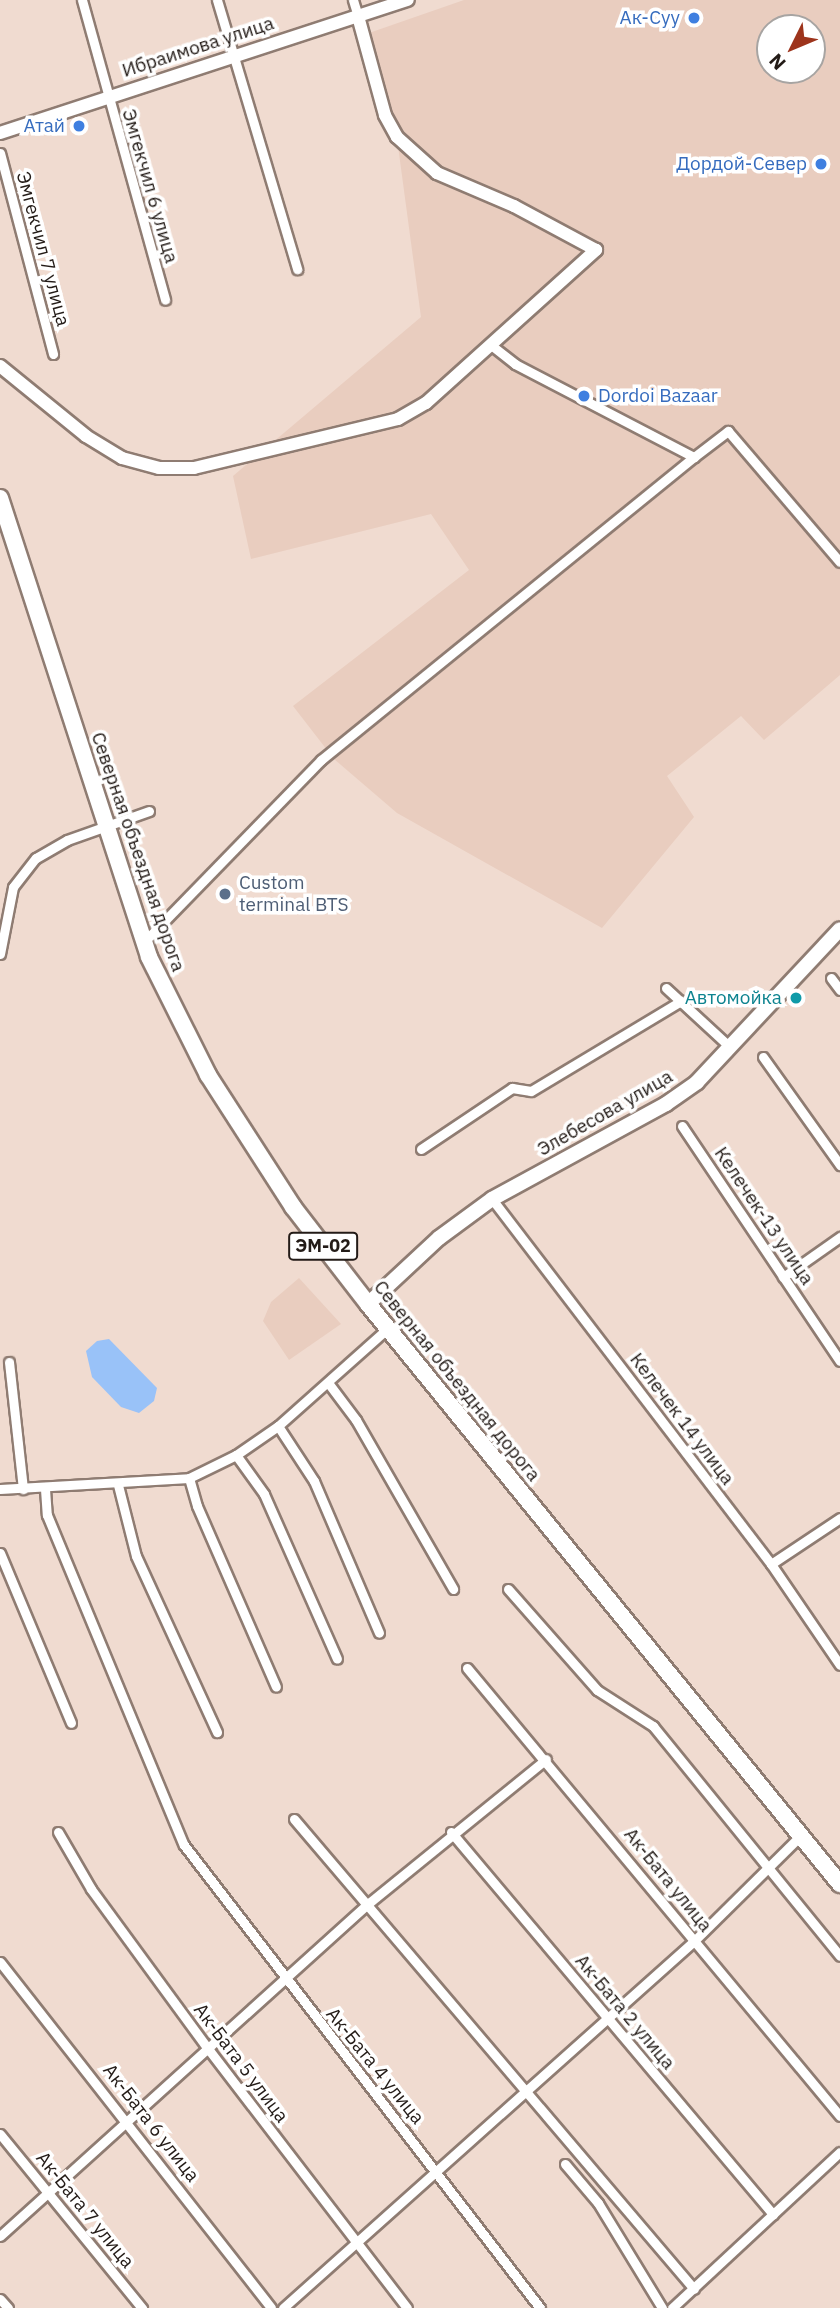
<!DOCTYPE html>
<html>
<head>
<meta charset="utf-8">
<style>
  body { margin:0 }
  #map { position:relative; width:840px; height:2308px; overflow:hidden; background:#f0dbd0; font-family:"IBM Plex Sans",sans-serif }
  div>[style] { position:absolute }
  [style*='--x'] { left:calc(var(--x)*1px); top:calc(var(--y)*1px); width:calc(var(--w)*1px); rotate:calc(var(--a)*1deg) }
  .built>* { inset:0; background:#e9cdbf }
  .water>* { inset:0; background:#99c2f8 }
  .roads { filter:drop-shadow(2px 0 #8f7c72) drop-shadow(-2px 0 #8f7c72) drop-shadow(0 2px #8f7c72) drop-shadow(0 -2px #8f7c72) }
  .minor>* { height:9px; margin:-4.5px; padding:0 4.5px; transform-origin:4.5px; border-radius:4.5px; background:#fff }
  .tertiary>* { height:12px; margin:-6px; padding:0 6px; transform-origin:6px; border-radius:6px; background:#fff }
  .secondary>* { height:12px; margin:-6px; padding:0 6px; transform-origin:6px; border-radius:6px; background:#fff }
  .primary>* { height:14px; margin:-7px; padding:0 7px; transform-origin:7px; border-radius:7px; background:#fff }
  .trunk>* { height:16px; margin:-8px; padding:0 8px; transform-origin:8px; border-radius:8px; background:#fff }
  .dots>* { width:19px; height:19px; translate:-50% -50%; box-sizing:border-box; border:4px solid #fff; border-radius:50% }
  span { translate:-50% -50%; white-space:nowrap; text-align:center; line-height:1.15; -webkit-text-stroke:7px #fff; paint-order:stroke }
  .shield-label span { padding:2px 5px; background:#fff; border:2px solid; border-radius:5px; -webkit-text-stroke-width:0 }
  .shield-label { font-size:18px; color:#231b17; font-weight:700 }
  .shop-label { font-size:19px; color:#366cbe }
  .right { translate:-100% -50%; text-align:right }
  .left { translate:0 -50%; text-align:left }
  .street-label { font-size:19px; color:#231b17 }
  .service-label { font-size:19px; color:#4e5e75 }
  .culture-label { font-size:19px; color:#0d838f }
  .north { position:absolute; left:756px; top:14px; width:70px; height:70px; box-sizing:border-box; background:#fff; border:2px solid #a7a4a2; border-radius:50%; rotate:227deg; font-size:19px; font-weight:700; line-height:28px; text-align:center; color:#231b17 }
  .north::after { content:''; display:block; margin:auto; width:24px; height:32px; background:#9d341c; clip-path:polygon(50% 0,100% 100%,50% 72%,0 100%) }
</style>
</head>
<body>
<div id="map">
  <div class="built">
    <i style="clip-path:polygon(evenodd,464px 0,840px 0,840px 675px,764px 740px,741px 716px,667px 776px,694px 817px,602px 928px,397px 813px,334px 759px,293px 706px,469px 570px,431px 514px,251px 559px,233px 476px,421px 317px,398px 146px,369px 33px,464px 0,770px 28px,812px 28px,812px 70px,770px 70px,770px 28px)"></i>
    <i style="clip-path:polygon(299px 1278px,341px 1324px,289px 1360px,263px 1321px,271px 1302px)"></i>
  </div>
  <div class="water">
    <i style="clip-path:polygon(109px 1339px,157px 1388px,154px 1401px,139px 1413px,121px 1407px,92px 1377px,86px 1351px,97px 1341px)"></i>
  </div>
  <div class="roads">
    <div class="minor">
      <i style="--x:82;--y:0;--w:311;--a:74.5"></i>
      <i style="--x:217;--y:0;--w:281;--a:73.4"></i>
      <i style="--x:353;--y:0;--w:17;--a:73"></i>
      <i style="--x:0;--y:153;--w:208;--a:75.2"></i>
      <i style="--x:491;--y:345;--w:31;--a:38"></i>
      <i style="--x:515;--y:364;--w:202;--a:27.5"></i>
      <i style="--x:694;--y:457;--w:43;--a:-37.4"></i>
      <i style="--x:728;--y:431;--w:172;--a:49.5"></i>
      <i style="--x:144;--y:942;--w:254;--a:-45.8"></i>
      <i style="--x:321;--y:760;--w:481;--a:-39.1"></i>
      <i style="--x:0;--y:954;--w:68;--a:-79"></i>
      <i style="--x:13;--y:887;--w:37;--a:-52"></i>
      <i style="--x:36;--y:858;--w:36;--a:-30"></i>
      <i style="--x:67;--y:840;--w:87;--a:-19.5"></i>
      <i style="--x:831;--y:978;--w:15;--a:53"></i>
      <i style="--x:666;--y:988;--w:87;--a:42.7"></i>
      <i style="--x:763;--y:1057;--w:133;--a:54.5"></i>
      <i style="--x:682;--y:1126;--w:283;--a:56.1"></i>
      <i style="--x:421;--y:1149;--w:110;--a:-33.8"></i>
      <i style="--x:512;--y:1088;--w:19;--a:9"></i>
      <i style="--x:531;--y:1091;--w:175;--a:-31"></i>
      <i style="--x:492;--y:1199;--w:459;--a:52.6"></i>
      <i style="--x:771;--y:1564;--w:122;--a:55.7"></i>
      <i style="--x:783;--y:1277;--w:70;--a:-35.1"></i>
      <i style="--x:9;--y:1362;--w:128;--a:83.7"></i>
      <i style="--x:329;--y:1384;--w:45;--a:53.1"></i>
      <i style="--x:356;--y:1420;--w:195;--a:60.1"></i>
      <i style="--x:278;--y:1426;--w:66;--a:56.8"></i>
      <i style="--x:314;--y:1481;--w:165;--a:66.8"></i>
      <i style="--x:236;--y:1455;--w:48;--a:54.3"></i>
      <i style="--x:264;--y:1494;--w:180;--a:66.1"></i>
      <i style="--x:189;--y:1478;--w:29;--a:74"></i>
      <i style="--x:197;--y:1506;--w:197;--a:66.4"></i>
      <i style="--x:118;--y:1485;--w:73;--a:75.8"></i>
      <i style="--x:136;--y:1556;--w:194;--a:65.3"></i>
      <i style="--x:0;--y:1489;--w:189;--a:-3.3"></i>
      <i style="--x:189;--y:1478;--w:52;--a:-26.1"></i>
      <i style="--x:236;--y:1455;--w:51;--a:-34.6"></i>
      <i style="--x:278;--y:1426;--w:146;--a:-41.7"></i>
      <i style="--x:45;--y:1489;--w:26;--a:86"></i>
      <i style="--x:47;--y:1515;--w:357;--a:67.5"></i>
      <i style="--x:184;--y:1845;--w:584;--a:52.44"></i>
      <i style="--x:0;--y:1553;--w:184;--a:67.3"></i>
      <i style="--x:771;--y:1564;--w:83;--a:-33.7"></i>
      <i style="--x:508;--y:1589;--w:135;--a:48.6"></i>
      <i style="--x:597;--y:1690;--w:67;--a:32.7"></i>
      <i style="--x:653;--y:1726;--w:296;--a:50.9"></i>
      <i style="--x:467;--y:1668;--w:583;--a:50.22"></i>
      <i style="--x:294;--y:1819;--w:617;--a:49.6"></i>
      <i style="--x:58;--y:1832;--w:66;--a:59.9"></i>
      <i style="--x:91;--y:1889;--w:200;--a:53.8"></i>
      <i style="--x:209;--y:2050;--w:325;--a:52.5"></i>
      <i style="--x:451;--y:1832;--w:500;--a:49.9"></i>
      <i style="--x:0;--y:1962;--w:439;--a:51.9"></i>
      <i style="--x:0;--y:2134;--w:225;--a:50.8"></i>
      <i style="--x:565;--y:2164;--w:51;--a:49.8"></i>
      <i style="--x:598;--y:2203;--w:123;--a:58.6"></i>
      <i style="--x:0;--y:2236;--w:497;--a:-42.1"></i>
      <i style="--x:369;--y:1903;--w:228;--a:-39.1"></i>
      <i style="--x:0;--y:2299;--w:12;--a:48"></i>
      <i style="--x:283;--y:2308;--w:552;--a:-41.77"></i>
      <i style="--x:695;--y:1940;--w:148;--a:-44.7"></i>
      <i style="--x:672;--y:2308;--w:229;--a:-42.9"></i>
    </div>
    <div class="tertiary">
      <i style="--x:0;--y:366;--w:111;--a:39.1"></i>
      <i style="--x:86;--y:436;--w:42;--a:31.4"></i>
      <i style="--x:122;--y:458;--w:38;--a:15"></i>
      <i style="--x:159;--y:468;--w:35;--a:0"></i>
      <i style="--x:194;--y:468;--w:210;--a:-13.5"></i>
      <i style="--x:398;--y:419;--w:32;--a:-30"></i>
      <i style="--x:426;--y:403;--w:229;--a:-42"></i>
      <i style="--x:596;--y:250;--w:93;--a:-151.8"></i>
      <i style="--x:514;--y:206;--w:84;--a:-156.8"></i>
      <i style="--x:437;--y:173;--w:54;--a:-138"></i>
      <i style="--x:397;--y:137;--w:25;--a:-119"></i>
      <i style="--x:385;--y:115;--w:103;--a:-105.3"></i>
    </div>
    <div class="secondary">
      <i style="--x:0;--y:133;--w:429;--a:-18.1"></i>
    </div>
    <div class="primary">
      <i style="--x:368;--y:1304;--w:97;--a:-42.9"></i>
      <i style="--x:439;--y:1238;--w:66;--a:-36.3"></i>
      <i style="--x:492;--y:1199;--w:198;--a:-28.6"></i>
      <i style="--x:666;--y:1104;--w:38;--a:-35"></i>
      <i style="--x:697;--y:1082;--w:209;--a:-46.9"></i>
    </div>
    <div class="trunk">
      <i style="--x:0;--y:498;--w:483;--a:72"></i>
      <i style="--x:149;--y:957;--w:132;--a:63.4"></i>
      <i style="--x:208;--y:1075;--w:157;--a:57.2"></i>
      <i style="--x:293;--y:1207;--w:123;--a:52.3"></i>
      <i style="--x:368;--y:1304;--w:748;--a:50.86"></i>
    </div>
  </div>
  <div class="dots">
    <i style="left:694px;top:18px;background:#3f7fe0"></i>
    <i style="left:79px;top:126px;background:#3f7fe0"></i>
    <i style="left:821px;top:164px;background:#3f7fe0"></i>
    <i style="left:584px;top:396px;background:#3f7fe0"></i>
    <i style="left:225px;top:894px;background:#5c6f8a"></i>
    <i style="left:796px;top:998px;background:#0f9aa8"></i>
  </div>
  <div class="shield-label">
    <span style="left:323px;top:1246px">ЭМ-02</span>
  </div>
  <div class="shop-label">
    <span class="right" style="left:680px;top:18px">Ак-Суу</span>
    <span class="right" style="left:65px;top:126px">Атай</span>
    <span class="right" style="left:807px;top:164px">Дордой-Север</span>
    <span class="left" style="left:598px;top:396px">Dordoi Bazaar</span>
  </div>
  <div class="street-label">
    <span style="left:198px;top:47px;rotate:-18deg">Ибраимова улица</span>
    <span style="left:150px;top:186px;rotate:74deg">Эмгекчил 6 улица</span>
    <span style="left:43px;top:249px;rotate:75deg">Эмгекчил 7 улица</span>
    <span style="left:138px;top:852px;rotate:71deg">Северная объездная дорога</span>
    <span style="left:605px;top:1113px;rotate:-30deg">Элебесова улица</span>
    <span style="left:764px;top:1216px;rotate:56deg">Келечек-13 улица</span>
    <span style="left:457px;top:1381px;rotate:51deg">Северная объездная дорога</span>
    <span style="left:682px;top:1419px;rotate:53deg">Келечек 14 улица</span>
    <span style="left:668px;top:1880px;rotate:51deg">Ак-Бата улица</span>
    <span style="left:625px;top:2012px;rotate:50deg">Ак-Бата 2 улица</span>
    <span style="left:241px;top:2063px;rotate:53deg">Ак-Бата 5 улица</span>
    <span style="left:375px;top:2066px;rotate:51deg">Ак-Бата 4 улица</span>
    <span style="left:151px;top:2123px;rotate:52deg">Ак-Бата 6 улица</span>
    <span style="left:85px;top:2210px;rotate:51deg">Ак-Бата 7 улица</span>
  </div>
  <div class="service-label">
    <span class="left" style="left:239px;top:894px">Custom<br>terminal BTS</span>
  </div>
  <div class="culture-label">
    <span class="right" style="left:782px;top:998px">Автомойка</span>
  </div>
  <div class="north">N</div>
</div>
</body>
</html>
